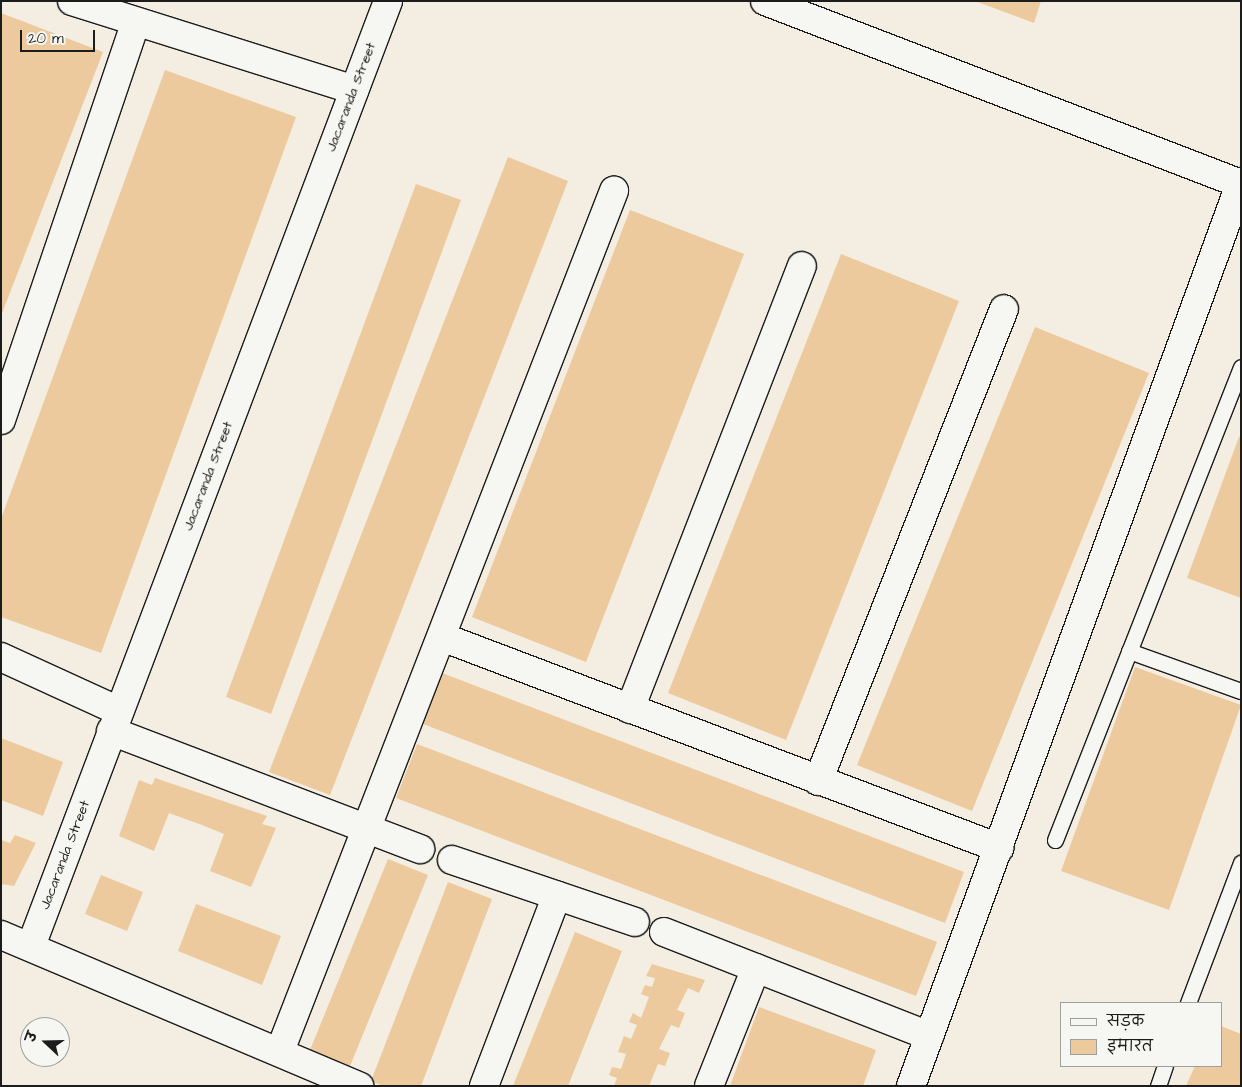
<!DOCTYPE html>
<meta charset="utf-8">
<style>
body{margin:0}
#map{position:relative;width:1242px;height:1087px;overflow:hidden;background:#f4ede1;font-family:"Architects Daughter","Playpen Sans Deva",sans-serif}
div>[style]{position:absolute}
.building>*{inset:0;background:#ecca9d}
.roads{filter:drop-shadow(1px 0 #1c1c1c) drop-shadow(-1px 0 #1c1c1c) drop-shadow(0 1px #1c1c1c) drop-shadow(0 -1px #1c1c1c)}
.lane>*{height:15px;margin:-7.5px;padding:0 7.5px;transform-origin:7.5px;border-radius:7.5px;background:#f6f6f2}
.street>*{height:28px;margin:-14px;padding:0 14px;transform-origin:14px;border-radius:14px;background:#f6f6f2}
span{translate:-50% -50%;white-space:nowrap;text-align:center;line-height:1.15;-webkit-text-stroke:5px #f6f6f2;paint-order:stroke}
.street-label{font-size:14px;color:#1c1c1c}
.frame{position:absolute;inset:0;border:2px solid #1c1c1c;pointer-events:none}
.legend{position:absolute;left:1060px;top:1002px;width:162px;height:65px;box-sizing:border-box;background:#f6f6f2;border:1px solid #9f9f9c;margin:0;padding:6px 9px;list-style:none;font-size:15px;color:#1c1c1c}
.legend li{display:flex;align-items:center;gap:10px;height:25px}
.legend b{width:25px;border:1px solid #9f9f9c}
.north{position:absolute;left:20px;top:1017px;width:50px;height:50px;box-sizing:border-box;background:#f6f6f2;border:1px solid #9f9f9c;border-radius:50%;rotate:291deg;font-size:14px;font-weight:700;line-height:20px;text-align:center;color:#1c1c1c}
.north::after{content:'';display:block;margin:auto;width:18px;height:22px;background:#1c1c1c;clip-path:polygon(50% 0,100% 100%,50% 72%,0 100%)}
.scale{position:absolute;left:20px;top:30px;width:75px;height:22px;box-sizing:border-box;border:2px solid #1c1c1c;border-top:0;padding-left:6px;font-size:15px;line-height:18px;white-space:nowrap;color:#1c1c1c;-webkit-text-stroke:4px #f6f6f2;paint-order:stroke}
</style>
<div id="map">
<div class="building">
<i style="clip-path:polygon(975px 1px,1041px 1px,1034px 23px)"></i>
<i style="clip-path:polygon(1px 13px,103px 52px,1px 316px)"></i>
<i style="clip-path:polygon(165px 70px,296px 117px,101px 653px,1px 617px,1px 519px)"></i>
<i style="clip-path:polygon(508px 157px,568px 181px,330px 795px,269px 772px)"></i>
<i style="clip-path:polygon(416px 184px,461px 200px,271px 714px,226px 697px)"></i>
<i style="clip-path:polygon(630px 210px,744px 254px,586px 662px,472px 617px)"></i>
<i style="clip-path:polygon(841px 254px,959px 301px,786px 740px,668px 693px)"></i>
<i style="clip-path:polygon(1035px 327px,1149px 373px,972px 811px,857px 765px)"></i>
<i style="clip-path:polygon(1239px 437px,1241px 437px,1241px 598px,1187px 578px)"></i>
<i style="clip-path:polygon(1135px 667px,1241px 705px,1169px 910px,1061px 871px)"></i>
<i style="clip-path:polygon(442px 673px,964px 872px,945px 923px,423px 724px)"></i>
<i style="clip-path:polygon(1px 738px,63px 762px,43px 816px,1px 800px)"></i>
<i style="clip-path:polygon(417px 744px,937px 942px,916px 996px,396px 798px)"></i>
<i style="clip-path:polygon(155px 778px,267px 816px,262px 824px,276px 828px,251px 887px,210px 871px,224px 834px,202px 825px,169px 813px,154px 851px,119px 836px,139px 780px,152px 785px)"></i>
<i style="clip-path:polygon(15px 835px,36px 843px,14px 886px,1px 884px,1px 840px,10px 843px)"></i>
<i style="clip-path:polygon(388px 859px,428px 875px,348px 1071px,308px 1055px)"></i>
<i style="clip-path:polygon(101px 875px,143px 892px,127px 931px,85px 914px)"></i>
<i style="clip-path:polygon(448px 882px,492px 899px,421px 1086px,383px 1086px,371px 1081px)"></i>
<i style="clip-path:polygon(196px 904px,281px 936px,262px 985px,178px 951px)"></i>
<i style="clip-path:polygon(575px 932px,622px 951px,568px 1086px,513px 1086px)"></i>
<i style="clip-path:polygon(652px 964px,705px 980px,699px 993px,688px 988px,677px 1010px,685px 1013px,679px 1028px,671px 1025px,659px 1049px,670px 1053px,665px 1066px,658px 1064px,649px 1086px,614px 1086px,617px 1078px,609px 1075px,612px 1067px,621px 1069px,626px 1054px,618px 1052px,624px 1036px,631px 1039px,637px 1025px,629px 1022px,633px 1013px,641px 1018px,649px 997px,641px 994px,645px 985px,652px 987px,655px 978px,646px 976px)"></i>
<i style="clip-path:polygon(759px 1007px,876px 1050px,863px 1086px,730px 1086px)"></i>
<i style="clip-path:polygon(1221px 1026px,1241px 1034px,1241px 1086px,1186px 1086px,1195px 1066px,1221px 1066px)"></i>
</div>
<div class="roads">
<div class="lane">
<i style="left:1129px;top:651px;width:119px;rotate:19.7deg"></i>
<i style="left:1055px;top:840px;width:508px;rotate:-68.53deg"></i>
<i style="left:1188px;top:1003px;width:150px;rotate:-69.3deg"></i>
<i style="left:1158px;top:1086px;width:21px;rotate:-71deg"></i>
</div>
<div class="street">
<i style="left:72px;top:1px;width:296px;rotate:17.5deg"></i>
<i style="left:765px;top:1px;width:510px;rotate:21.03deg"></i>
<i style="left:1px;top:420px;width:420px;rotate:-71.3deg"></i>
<i style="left:442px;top:637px;width:596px;rotate:20.75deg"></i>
<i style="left:1px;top:657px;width:130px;rotate:24.6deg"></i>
<i style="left:630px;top:709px;width:475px;rotate:-68.8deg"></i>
<i style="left:111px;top:731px;width:331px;rotate:20.9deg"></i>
<i style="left:818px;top:781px;width:507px;rotate:-68.49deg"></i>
<i style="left:452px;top:860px;width:193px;rotate:18.7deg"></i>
<i style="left:664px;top:932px;width:285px;rotate:21.4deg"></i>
<i style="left:1px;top:935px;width:389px;rotate:22.9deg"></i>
<i style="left:31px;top:946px;width:1010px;rotate:-69.3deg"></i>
<i style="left:280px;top:1051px;width:923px;rotate:-68.78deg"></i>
<i style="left:484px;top:1086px;width:204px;rotate:-69.1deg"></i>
<i style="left:709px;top:1086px;width:127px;rotate:-68.3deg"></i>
<i style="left:911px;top:1086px;width:962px;rotate:-69.95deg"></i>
</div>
</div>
<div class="street-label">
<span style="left:351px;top:97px;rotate:-69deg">Jacaranda Street</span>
<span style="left:208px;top:476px;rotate:-69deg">Jacaranda Street</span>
<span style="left:65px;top:855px;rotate:-69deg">Jacaranda Street</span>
</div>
<div class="frame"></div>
<ul class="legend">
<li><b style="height:6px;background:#f6f6f2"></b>सड़क</li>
<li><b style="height:14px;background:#ecca9d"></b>इमारत</li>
</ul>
<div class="north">उ</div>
<div class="scale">20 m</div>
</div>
